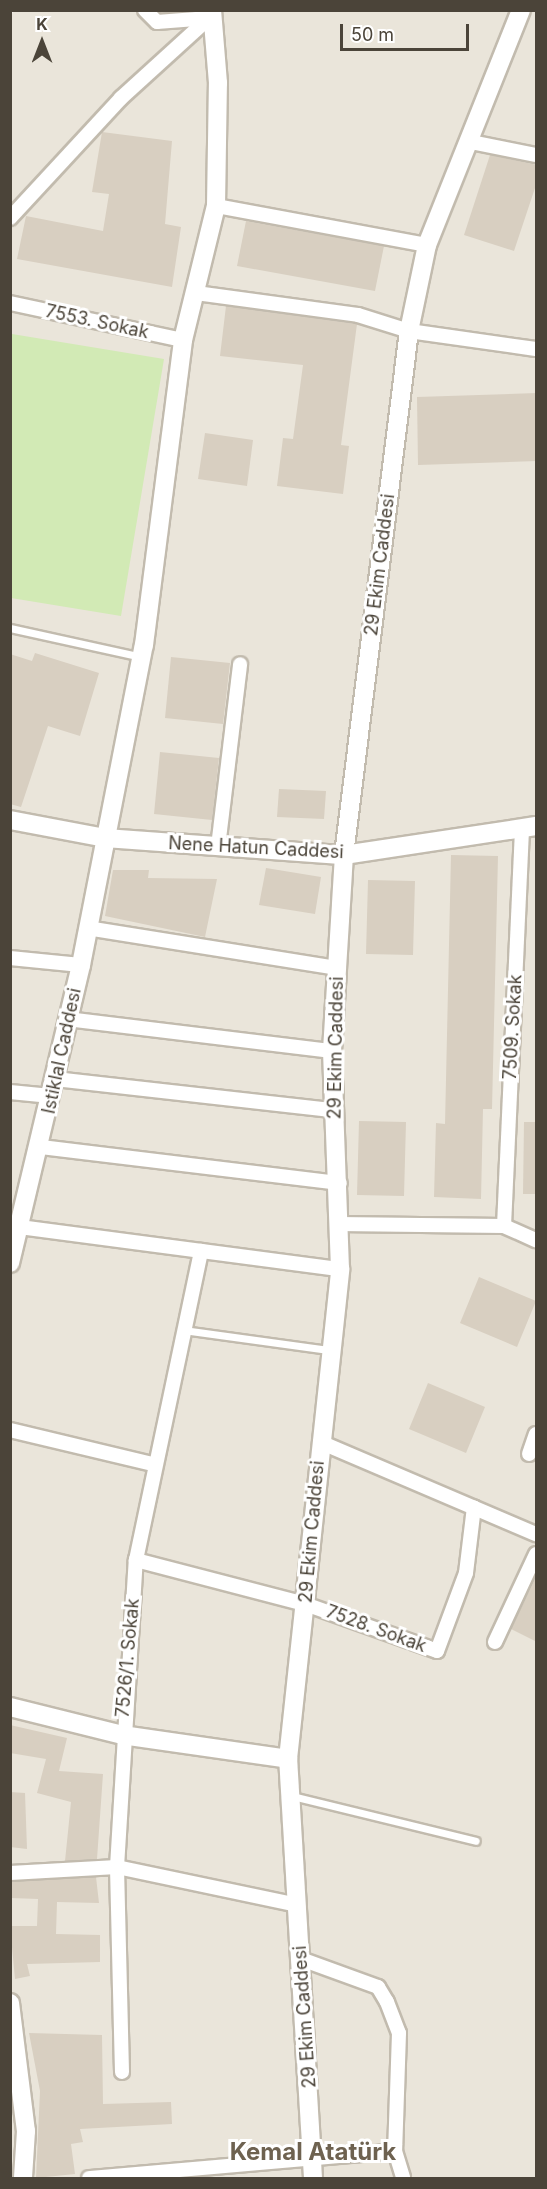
<!DOCTYPE html>
<meta charset="utf-8">
<style>
body{margin:0}
#map{position:relative;width:547px;height:2189px;overflow:hidden;background:#f6f3ec;font-family:Inter,sans-serif}
div>[style]{position:absolute}
.residential>*{inset:0;background:#eae5da}
.green>*{inset:0;background:#d2eab5}
.building>*{inset:0;background:#d8cfc1}
.roads{filter:drop-shadow(2px 0 #c2bbae) drop-shadow(-2px 0 #c2bbae) drop-shadow(0 2px #c2bbae) drop-shadow(0 -2px #c2bbae)}
.service>*{height:7px;margin:-3.5px;padding:0 3.5px;transform-origin:3.5px;border-radius:3.5px;background:#fff}
.minor>*{height:14px;margin:-7px;padding:0 7px;transform-origin:7px;border-radius:7px;background:#fff}
.tertiary>*{height:18px;margin:-9px;padding:0 9px;transform-origin:9px;border-radius:9px;background:#fff}
span{translate:-50% -50%;white-space:nowrap;text-align:center;line-height:1.15;-webkit-text-stroke:6px #fff;paint-order:stroke}
.street-label{font-size:18px;color:#4b4439}
.district-label{font-size:24px;color:#6e6250;font-weight:700}
.frame{position:absolute;inset:0;border:12px solid #4b4439;pointer-events:none}
.north{position:absolute;left:12px;top:12px;width:60px;height:60px;-webkit-text-stroke:4px #fff;paint-order:stroke;rotate:0deg;font-size:16px;font-weight:700;line-height:24px;text-align:center;color:#4b4439}
.north::after{content:'';display:block;margin:auto;width:21px;height:27px;background:#4b4439;clip-path:polygon(50% 0,100% 100%,50% 72%,0 100%)}
.scale{position:absolute;left:340px;top:24px;width:129px;height:27px;box-sizing:border-box;border:3px solid #4b4439;border-top:0;padding-left:8px;font-size:18px;line-height:21px;white-space:nowrap;color:#4b4439;-webkit-text-stroke:4px #fff;paint-order:stroke}
</style>
<div id="map">
<div class="residential">
<i style="clip-path:polygon(15px 10px,536px 11px,536px 2178px,11px 2178px,11px 15px)"></i>
</div>
<div class="green">
<i style="clip-path:polygon(12px 334px,164px 359px,121px 616px,11px 598px)"></i>
</div>
<div class="building">
<i style="clip-path:polygon(102px 132px,172px 141px,165px 224px,181px 227px,172px 287px,17px 259px,26px 216px,103px 231px,109px 194px,92px 192px)"></i>
<i style="clip-path:polygon(490px 155px,537px 165px,537px 182px,514px 251px,464px 235px)"></i>
<i style="clip-path:polygon(246px 221px,384px 246px,375px 291px,237px 266px)"></i>
<i style="clip-path:polygon(226px 306px,357px 324px,341px 445px,349px 446px,343px 494px,277px 486px,283px 438px,293px 439px,303px 365px,220px 356px)"></i>
<i style="clip-path:polygon(537px 393px,537px 461px,418px 465px,417px 397px)"></i>
<i style="clip-path:polygon(205px 433px,253px 440px,247px 486px,198px 479px)"></i>
<i style="clip-path:polygon(35px 653px,99px 673px,80px 736px,48px 726px,21px 807px,10px 804px,10px 654px,32px 661px)"></i>
<i style="clip-path:polygon(171px 657px,230px 663px,223px 724px,165px 718px)"></i>
<i style="clip-path:polygon(160px 752px,219px 758px,212px 820px,154px 814px)"></i>
<i style="clip-path:polygon(279px 789px,326px 791px,324px 819px,277px 817px)"></i>
<i style="clip-path:polygon(451px 855px,498px 856px,492px 1109px,483px 1109px,481px 1199px,434px 1197px,436px 1123px,445px 1124px)"></i>
<i style="clip-path:polygon(266px 868px,321px 877px,315px 914px,259px 905px)"></i>
<i style="clip-path:polygon(113px 870px,149px 870px,148px 878px,217px 879px,205px 937px,105px 916px)"></i>
<i style="clip-path:polygon(368px 880px,415px 881px,413px 955px,366px 954px)"></i>
<i style="clip-path:polygon(359px 1121px,406px 1122px,404px 1196px,357px 1195px)"></i>
<i style="clip-path:polygon(524px 1122px,537px 1122px,537px 1194px,523px 1194px)"></i>
<i style="clip-path:polygon(479px 1277px,536px 1301px,517px 1347px,460px 1323px)"></i>
<i style="clip-path:polygon(428px 1383px,485px 1407px,466px 1453px,409px 1429px)"></i>
<i style="clip-path:polygon(537px 1575px,537px 1642px,511px 1629px)"></i>
<i style="clip-path:polygon(10px 1725px,67px 1738px,59px 1771px,103px 1774px,97px 1859px,65px 1861px,71px 1802px,37px 1793px,46px 1759px,10px 1753px)"></i>
<i style="clip-path:polygon(10px 1792px,25px 1793px,27px 1849px,10px 1847px)"></i>
<i style="clip-path:polygon(96px 1877px,99px 1903px,57px 1902px,56px 1934px,100px 1935px,100px 1962px,27px 1964px,30px 1976px,15px 1979px,10px 1926px,37px 1926px,38px 1899px,11px 1898px,12px 1882px)"></i>
<i style="clip-path:polygon(29px 2033px,102px 2035px,103px 2104px,171px 2102px,172px 2124px,80px 2129px,83px 2142px,71px 2144px,75px 2174px,36px 2178px,40px 2091px)"></i>
</div>
<div class="roads">
<div class="service">
<i style="left:10px;top:628px;width:135px;rotate:12.4deg"></i>
<i style="left:183px;top:1330px;width:147px;rotate:7.8deg"></i>
<i style="left:292px;top:1796px;width:189px;rotate:13.7deg"></i>
</div>
<div class="minor">
<i style="left:145px;top:10px;width:17px;rotate:45deg"></i>
<i style="left:157px;top:22px;width:52px;rotate:-4.4deg"></i>
<i style="left:471px;top:142px;width:66px;rotate:11.3deg"></i>
<i style="left:216px;top:206px;width:215px;rotate:10.5deg"></i>
<i style="left:10px;top:218px;width:163px;rotate:-47.2deg"></i>
<i style="left:121px;top:98px;width:119px;rotate:-42.3deg"></i>
<i style="left:196px;top:293px;width:163px;rotate:7.7deg"></i>
<i style="left:358px;top:315px;width:53px;rotate:17.4deg"></i>
<i style="left:409px;top:331px;width:128px;rotate:8.1deg"></i>
<i style="left:10px;top:303px;width:177px;rotate:12.1deg"></i>
<i style="left:218px;top:847px;width:184px;rotate:-83.1deg"></i>
<i style="left:87px;top:928px;width:254px;rotate:9.1deg"></i>
<i style="left:10px;top:958px;width:71px;rotate:5.6deg"></i>
<i style="left:67px;top:1019px;width:267px;rotate:6.9deg"></i>
<i style="left:55px;top:1079px;width:280px;rotate:6.4deg"></i>
<i style="left:10px;top:1092px;width:41px;rotate:5.6deg"></i>
<i style="left:41px;top:1147px;width:301px;rotate:6.9deg"></i>
<i style="left:338px;top:1224px;width:166px;rotate:0.7deg"></i>
<i style="left:504px;top:1226px;width:35px;rotate:24deg"></i>
<i style="left:12px;top:1226px;width:331px;rotate:7.5deg"></i>
<i style="left:504px;top:1226px;width:398px;rotate:-87.4deg"></i>
<i style="left:10px;top:1430px;width:147px;rotate:13.4deg"></i>
<i style="left:320px;top:1442px;width:235px;rotate:23.1deg"></i>
<i style="left:529px;top:1454px;width:21px;rotate:-71deg"></i>
<i style="left:136px;top:1560px;width:175px;rotate:14.6deg"></i>
<i style="left:305px;top:1604px;width:140px;rotate:19.6deg"></i>
<i style="left:437px;top:1651px;width:83px;rotate:-69.6deg"></i>
<i style="left:466px;top:1573px;width:66px;rotate:-83.1deg"></i>
<i style="left:495px;top:1642px;width:97px;rotate:-65deg"></i>
<i style="left:10px;top:1873px;width:107px;rotate:-3.2deg"></i>
<i style="left:117px;top:1867px;width:184px;rotate:11.9deg"></i>
<i style="left:301px;top:1959px;width:82px;rotate:20deg"></i>
<i style="left:378px;top:1987px;width:17px;rotate:59deg"></i>
<i style="left:387px;top:2002px;width:33px;rotate:69deg"></i>
<i style="left:399px;top:2033px;width:118px;rotate:91.9deg"></i>
<i style="left:395px;top:2151px;width:28px;rotate:73deg"></i>
<i style="left:122px;top:2072px;width:205px;rotate:-91.4deg"></i>
<i style="left:117px;top:1867px;width:308px;rotate:-86.5deg"></i>
<i style="left:136px;top:1560px;width:316px;rotate:-78.1deg"></i>
<i style="left:89px;top:2178px;width:307px;rotate:-5deg"></i>
</div>
<div class="tertiary">
<i style="left:10px;top:820px;width:97px;rotate:10.7deg"></i>
<i style="left:105px;top:838px;width:240px;rotate:4.1deg"></i>
<i style="left:344px;top:855px;width:194px;rotate:-8.6deg"></i>
<i style="left:10px;top:1263px;width:306px;rotate:-76.6deg"></i>
<i style="left:81px;top:965px;width:326px;rotate:-78.9deg"></i>
<i style="left:144px;top:645px;width:307px;rotate:-82.7deg"></i>
<i style="left:183px;top:340px;width:138px;rotate:-76.2deg"></i>
<i style="left:216px;top:206px;width:123px;rotate:-89.1deg"></i>
<i style="left:218px;top:83px;width:73px;rotate:-94.7deg"></i>
<i style="left:10px;top:1707px;width:115px;rotate:14deg"></i>
<i style="left:122px;top:1735px;width:168px;rotate:8.2deg"></i>
<i style="left:10px;top:2003px;width:129px;rotate:82.9deg"></i>
<i style="left:26px;top:2131px;width:47px;rotate:93.7deg"></i>
<i style="left:313px;top:2178px;width:420px;rotate:-93.4deg"></i>
<i style="left:288px;top:1759px;width:493px;rotate:-83.9deg"></i>
<i style="left:340px;top:1269px;width:218px;rotate:-92.1deg"></i>
<i style="left:332px;top:1051px;width:196px;rotate:-86.5deg"></i>
<i style="left:344px;top:855px;width:528px;rotate:-82.93deg"></i>
<i style="left:409px;top:331px;width:88px;rotate:-78.2deg"></i>
<i style="left:427px;top:245px;width:253px;rotate:-68.2deg"></i>
</div>
</div>
<div class="street-label">
<span style="left:97px;top:322px;rotate:12deg">7553. Sokak</span>
<span style="left:380px;top:565px;rotate:-83deg">29 Ekim Caddesi</span>
<span style="left:256px;top:848px;rotate:3deg">Nene Hatun Caddesi</span>
<span style="left:513px;top:1027px;rotate:-87deg">7509. Sokak</span>
<span style="left:336px;top:1048px;rotate:-89deg">29 Ekim Caddesi</span>
<span style="left:62px;top:1051px;rotate:-78deg">Istiklal Caddesi</span>
<span style="left:312px;top:1532px;rotate:-85deg">29 Ekim Caddesi</span>
<span style="left:376px;top:1629px;rotate:20deg">7528. Sokak</span>
<span style="left:128px;top:1658px;rotate:-85deg">7526/1. Sokak</span>
<span style="left:305px;top:2017px;rotate:-94deg">29 Ekim Caddesi</span>
</div>
<div class="district-label">
<span style="left:313px;top:2152px">Kemal Atatürk</span>
</div>
<div class="frame"></div>
<div class="north">K</div>
<div class="scale">50 m</div>
</div>
